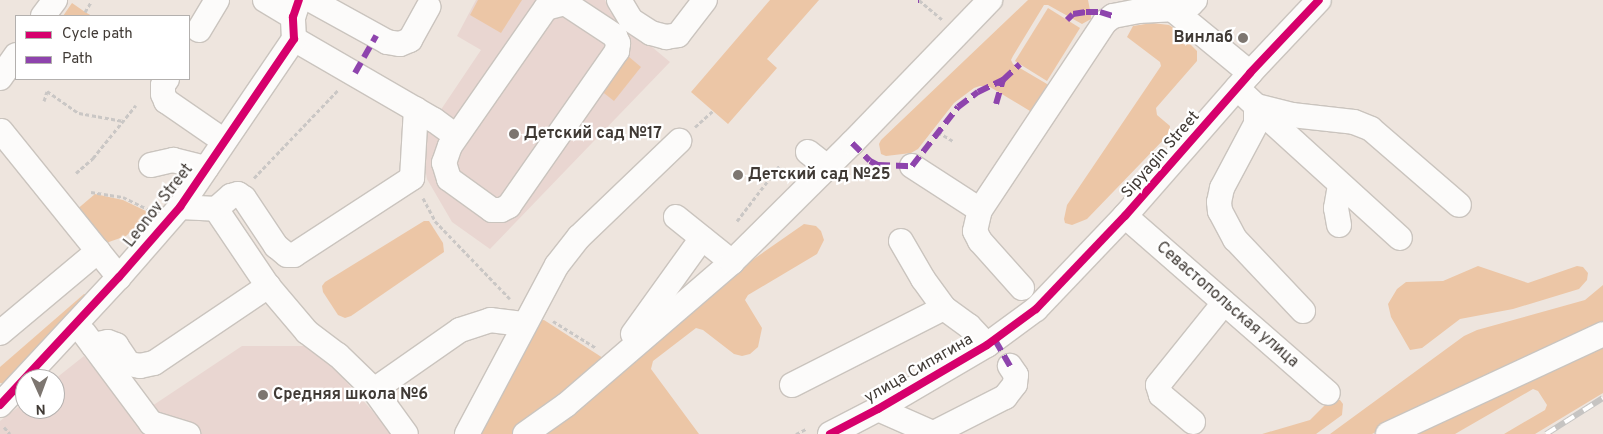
<!DOCTYPE html>
<meta charset="utf-8">
<style>
body{margin:0}
#map{position:relative;width:1603px;height:434px;overflow:hidden;background:#eee5de;font-family:Overpass,sans-serif}
div>[style]{position:absolute}
.industrial>*{inset:0;background:#e9d6d1}
.green>*{inset:0;background:#ecc6a6}
.path>*{height:3px;margin-top:-1.5px;transform-origin:0;background:repeating-linear-gradient(90deg,#cac7c5 0 4px,transparent 0 6.5px)}
.roads{filter:drop-shadow(1px 0 #cac4be) drop-shadow(-1px 0 #cac4be) drop-shadow(0 1px #cac4be) drop-shadow(0 -1px #cac4be)}
.minor>*{height:24px;margin:-12px;padding:0 12px;transform-origin:12px;border-radius:12px;background:#fcfbfa}
.rail>*{height:5.5px;margin-top:-2.75px;transform-origin:0;background:repeating-linear-gradient(90deg,#fff 0 11px,#c6c4c2 0 22px);box-sizing:border-box;border-block:1px solid #c6c4c2}
.quiet>*{height:6px;margin-top:-3px;transform-origin:0;background:repeating-linear-gradient(90deg,#8e44ad 0 12px,transparent 0 18px)}
.cycleway>*{height:8px;margin:-4px;padding:0 4px;transform-origin:4px;border-radius:4px;background:#d6006c}
.dots>*{width:14px;height:14px;translate:-50% -50%;box-sizing:border-box;border:2px solid #fff;border-radius:50%}
span{translate:-50% -50%;white-space:nowrap;text-align:center;line-height:1.15;-webkit-text-stroke:4.5px #fff;paint-order:stroke}
.poi-label{font-size:16px;color:#403a35;font-weight:700}
.right{translate:-100% -50%;text-align:right}
.left{translate:0 -50%;text-align:left}
.street-label{font-size:16px;color:#403a35}
.legend{position:absolute;left:15px;top:15px;width:175px;height:65px;box-sizing:border-box;background:#fff;border:1px solid #b3b0ae;margin:0;padding:6px 9px;list-style:none;font-size:15px;color:#403a35}
.legend li{display:flex;align-items:center;gap:10px;height:25px}
.legend b{width:25px;border:1px solid #b3b0ae}
.north{position:absolute;left:15px;top:369px;width:50px;height:50px;box-sizing:border-box;background:#fff;border:1px solid #b3b0ae;border-radius:50%;rotate:178deg;font-size:14px;font-weight:700;line-height:20px;text-align:center;color:#403a35}
.north::after{content:'';display:block;margin:auto;width:18px;height:22px;background:#7d7670;clip-path:polygon(50% 0,100% 100%,50% 72%,0 100%)}
</style>
<div id="map">
<div class="industrial">
<i style="clip-path:polygon(476px 0,605px 0,610px 12px,670px 62px,490px 249px,452px 222px,427px 179px,421px 148px,434px 120px,481px 50px,457px 36px)"></i>
<i style="clip-path:polygon(242px 346px,314px 346px,393px 434px,0 434px,0 421px,25px 402px,25px 409px,55px 409px,55px 379px,84px 356px,110px 388px,152px 406px)"></i>
</div>
<div class="green">
<i style="clip-path:polygon(478px 0,522px 0,501px 33px,470px 15px)"></i>
<i style="clip-path:polygon(770px 0,819px 0,767px 59px,777px 68px,728px 124px,691px 92px)"></i>
<i style="clip-path:polygon(1028px 0,1088px 0,1091px 15px,1091px 19px,1082px 24px,1048px 5px,1044px 5px,1013px 56px,1011px 60px,1013px 64px,1047px 84px,1051px 88px,1035px 111px,1030px 111px,990px 87px,980px 86px,974px 88px,954px 103px,918px 149px,911px 153px,886px 156px,881px 154px,879px 144px,881px 140px)"></i>
<i style="clip-path:polygon(72px 3px,85px 12px,92px 16px,63px 16px)"></i>
<i style="clip-path:polygon(1048px 8px,1080px 28px,1047px 81px,1015px 61px)"></i>
<i style="clip-path:polygon(1152px 23px,1169px 25px,1175px 29px,1197px 51px,1197px 61px,1156px 108px,1157px 115px,1170px 126px,1169px 134px,1087px 219px,1072px 225px,1065px 223px,1064px 219px,1067px 205px,1161px 66px,1160px 62px,1127px 37px,1133px 26px)"></i>
<i style="clip-path:polygon(622px 51px,641px 67px,614px 101px,595px 86px)"></i>
<i style="clip-path:polygon(95px 194px,123px 200px,150px 213px,126px 236px,106px 243px,75px 211px)"></i>
<i style="clip-path:polygon(424px 221px,429px 221px,443px 243px,444px 252px,351px 316px,345px 318px,338px 315px,323px 292px,322px 286px,325px 282px)"></i>
<i style="clip-path:polygon(804px 224px,816px 226px,821px 231px,824px 240px,817px 254px,748px 295px,745px 300px,762px 328px,758px 347px,750px 354px,742px 356px,734px 354px,703px 330px,696px 328px,653px 361px,651px 369px,699px 434px,535px 434px,741px 268px)"></i>
<i style="clip-path:polygon(1478px 266px,1528px 283px,1577px 266px,1583px 267px,1588px 273px,1587px 280px,1579px 289px,1513px 309px,1460px 319px,1422px 348px,1410px 350px,1391px 317px,1388px 304px,1397px 289px,1406px 282px,1443px 281px)"></i>
<i style="clip-path:polygon(1603px 285px,1603px 321px,1372px 434px,1330px 434px,1464px 336px,1477px 330px,1585px 300px)"></i>
<i style="clip-path:polygon(84px 294px,88px 295px,9px 384px,0 383px,0 367px)"></i>
<i style="clip-path:polygon(544px 320px,603px 358px,514px 434px,472px 434px,535px 321px)"></i>
<i style="clip-path:polygon(1603px 343px,1603px 393px,1535px 434px,1504px 434px,1545px 410px,1547px 405px,1538px 391px,1533px 389px,1455px 434px,1417px 434px)"></i>
<i style="clip-path:polygon(1334px 400px,1340px 400px,1343px 404px,1342px 415px,1316px 434px,1262px 434px,1310px 420px,1329px 401px)"></i>
</div>
<div class="path">
<i style="left:919px;top:0;width:30px;rotate:40deg"></i>
<i style="left:85px;top:12px;width:12px;rotate:-59deg"></i>
<i style="left:44px;top:101px;width:10px;rotate:-73deg"></i>
<i style="left:47px;top:91px;width:39px;rotate:35deg"></i>
<i style="left:79px;top:113px;width:45px;rotate:10.3deg"></i>
<i style="left:695px;top:127px;width:24px;rotate:-42deg"></i>
<i style="left:938px;top:132px;width:17px;rotate:31deg"></i>
<i style="left:76px;top:173px;width:23px;rotate:-41deg"></i>
<i style="left:93px;top:158px;width:68px;rotate:-50.9deg"></i>
<i style="left:254px;top:178px;width:122px;rotate:-46.3deg"></i>
<i style="left:91px;top:192px;width:32px;rotate:9deg"></i>
<i style="left:123px;top:197px;width:28px;rotate:26deg"></i>
<i style="left:423px;top:198px;width:26px;rotate:62deg"></i>
<i style="left:435px;top:221px;width:108px;rotate:46.1deg"></i>
<i style="left:737px;top:221px;width:71px;rotate:-52.5deg"></i>
<i style="left:553px;top:321px;width:51px;rotate:32.1deg"></i>
<i style="left:4px;top:427px;width:9px;rotate:49deg"></i>
<i style="left:796px;top:434px;width:11px;rotate:-27deg"></i>
</div>
<div class="roads">
<div class="minor">
<i style="left:265px;top:0;width:33px;rotate:31deg"></i>
<i style="left:311px;top:0;width:87px;rotate:28.9deg"></i>
<i style="left:387px;top:42px;width:13px;rotate:9deg"></i>
<i style="left:400px;top:44px;width:11px;rotate:-22deg"></i>
<i style="left:410px;top:40px;width:38px;rotate:-61deg"></i>
<i style="left:619px;top:0;width:23px;rotate:59deg"></i>
<i style="left:631px;top:20px;width:24px;rotate:33deg"></i>
<i style="left:651px;top:33px;width:16px;rotate:15deg"></i>
<i style="left:666px;top:37px;width:12px;rotate:-9deg"></i>
<i style="left:678px;top:35px;width:44px;rotate:-52.4deg"></i>
<i style="left:1195px;top:0;width:6px;rotate:135deg"></i>
<i style="left:1191px;top:4px;width:20px;rotate:165deg"></i>
<i style="left:1172px;top:9px;width:101px;rotate:39.4deg"></i>
<i style="left:565px;top:3px;width:60px;rotate:33.4deg"></i>
<i style="left:615px;top:36px;width:8px;rotate:67deg"></i>
<i style="left:618px;top:43px;width:8px;rotate:97deg"></i>
<i style="left:617px;top:51px;width:189px;rotate:124.9deg"></i>
<i style="left:509px;top:206px;width:9px;rotate:153deg"></i>
<i style="left:501px;top:210px;width:9px;rotate:180deg"></i>
<i style="left:492px;top:210px;width:53px;rotate:-144.2deg"></i>
<i style="left:449px;top:179px;width:17px;rotate:-107deg"></i>
<i style="left:444px;top:163px;width:18px;rotate:-71deg"></i>
<i style="left:450px;top:146px;width:168px;rotate:-55.2deg"></i>
<i style="left:546px;top:8px;width:20px;rotate:-15deg"></i>
<i style="left:43px;top:16px;width:20px;rotate:-53deg"></i>
<i style="left:199px;top:30px;width:35px;rotate:-59deg"></i>
<i style="left:294px;top:39px;width:162px;rotate:30.1deg"></i>
<i style="left:434px;top:120px;width:27px;rotate:36deg"></i>
<i style="left:0;top:78px;width:28px;rotate:-55deg"></i>
<i style="left:167px;top:79px;width:7px;rotate:124deg"></i>
<i style="left:163px;top:85px;width:9px;rotate:90deg"></i>
<i style="left:163px;top:94px;width:8px;rotate:67deg"></i>
<i style="left:166px;top:101px;width:70px;rotate:34.6deg"></i>
<i style="left:1237px;top:88px;width:26px;rotate:43deg"></i>
<i style="left:1256px;top:106px;width:37px;rotate:14deg"></i>
<i style="left:1292px;top:115px;width:62px;rotate:6.4deg"></i>
<i style="left:1354px;top:122px;width:18px;rotate:22deg"></i>
<i style="left:1371px;top:129px;width:116px;rotate:40.8deg"></i>
<i style="left:1256px;top:106px;width:18px;rotate:90deg"></i>
<i style="left:1256px;top:124px;width:72px;rotate:118deg"></i>
<i style="left:1222px;top:188px;width:14px;rotate:102deg"></i>
<i style="left:1219px;top:202px;width:9px;rotate:84deg"></i>
<i style="left:1220px;top:211px;width:32px;rotate:62deg"></i>
<i style="left:1235px;top:239px;width:99px;rotate:46.6deg"></i>
<i style="left:1257px;top:108px;width:193px;rotate:42.3deg"></i>
<i style="left:1px;top:131px;width:188px;rotate:51.1deg"></i>
<i style="left:808px;top:152px;width:24px;rotate:38deg"></i>
<i style="left:151px;top:165px;width:23px;rotate:-13deg"></i>
<i style="left:173px;top:160px;width:34px;rotate:14deg"></i>
<i style="left:912px;top:166px;width:81px;rotate:32.9deg"></i>
<i style="left:180px;top:207px;width:36px;rotate:3deg"></i>
<i style="left:216px;top:209px;width:93px;rotate:56deg"></i>
<i style="left:268px;top:286px;width:60px;rotate:49.7deg"></i>
<i style="left:307px;top:332px;width:39px;rotate:37deg"></i>
<i style="left:338px;top:355px;width:50px;rotate:44.2deg"></i>
<i style="left:374px;top:390px;width:54px;rotate:54deg"></i>
<i style="left:216px;top:209px;width:20px;rotate:-41deg"></i>
<i style="left:231px;top:196px;width:7px;rotate:-16deg"></i>
<i style="left:238px;top:194px;width:7px;rotate:34deg"></i>
<i style="left:244px;top:198px;width:58px;rotate:56.3deg"></i>
<i style="left:276px;top:246px;width:14px;rotate:39deg"></i>
<i style="left:287px;top:255px;width:7px"></i>
<i style="left:294px;top:255px;width:141px;rotate:-33.1deg"></i>
<i style="left:412px;top:178px;width:69px;rotate:-86.7deg"></i>
<i style="left:1125px;top:216px;width:269px;rotate:41.1deg"></i>
<i style="left:676px;top:217px;width:72px;rotate:38.8deg"></i>
<i style="left:1339px;top:225px;width:17px;rotate:-100deg"></i>
<i style="left:1336px;top:208px;width:23px;rotate:-80deg"></i>
<i style="left:901px;top:241px;width:44px;rotate:59.9deg"></i>
<i style="left:923px;top:279px;width:36px;rotate:54deg"></i>
<i style="left:1022px;top:288px;width:63px;rotate:-131.8deg"></i>
<i style="left:980px;top:241px;width:11px;rotate:-117deg"></i>
<i style="left:975px;top:231px;width:22px;rotate:-77deg"></i>
<i style="left:980px;top:210px;width:226px;rotate:-56.4deg"></i>
<i style="left:1105px;top:22px;width:10px;rotate:-37deg"></i>
<i style="left:1113px;top:16px;width:25px;rotate:-11deg"></i>
<i style="left:1138px;top:11px;width:34px;rotate:-3deg"></i>
<i style="left:0;top:333px;width:128px;rotate:-39.9deg"></i>
<i style="left:84px;top:333px;width:112px;rotate:53.3deg"></i>
<i style="left:151px;top:423px;width:39px;rotate:17deg"></i>
<i style="left:633px;top:334px;width:118px;rotate:-54.3deg"></i>
<i style="left:93px;top:345px;width:15px;rotate:-11deg"></i>
<i style="left:108px;top:342px;width:9px;rotate:21deg"></i>
<i style="left:116px;top:345px;width:23px;rotate:56deg"></i>
<i style="left:129px;top:364px;width:11px;rotate:10deg"></i>
<i style="left:140px;top:366px;width:14px;rotate:-12deg"></i>
<i style="left:154px;top:363px;width:138px;rotate:-34deg"></i>
<i style="left:792px;top:385px;width:170px;rotate:-26.9deg"></i>
<i style="left:944px;top:308px;width:31px;rotate:36deg"></i>
<i style="left:969px;top:326px;width:26px;rotate:47deg"></i>
<i style="left:374px;top:390px;width:105px;rotate:-34.9deg"></i>
<i style="left:460px;top:330px;width:32px;rotate:-18deg"></i>
<i style="left:490px;top:320px;width:35px;rotate:7deg"></i>
<i style="left:0;top:405px;width:175px;rotate:-47.1deg"></i>
<i style="left:119px;top:277px;width:93px;rotate:-48.9deg"></i>
<i style="left:180px;top:207px;width:203px;rotate:-55.8deg"></i>
<i style="left:294px;top:39px;width:22px;rotate:-93deg"></i>
<i style="left:293px;top:17px;width:18px;rotate:-71deg"></i>
<i style="left:878px;top:409px;width:62px;rotate:23.7deg"></i>
<i style="left:1193px;top:422px;width:42px;rotate:-139.8deg"></i>
<i style="left:1161px;top:395px;width:10px;rotate:-107deg"></i>
<i style="left:1158px;top:385px;width:105px;rotate:-51.2deg"></i>
<i style="left:934px;top:433px;width:80px;rotate:-26.9deg"></i>
<i style="left:1005px;top:397px;width:16px;rotate:-52deg"></i>
<i style="left:1015px;top:384px;width:9px;rotate:-84deg"></i>
<i style="left:1016px;top:375px;width:11px;rotate:-124deg"></i>
<i style="left:467px;top:434px;width:191px;rotate:-62deg"></i>
<i style="left:557px;top:265px;width:36px;rotate:-52deg"></i>
<i style="left:579px;top:237px;width:139px;rotate:-43.8deg"></i>
<i style="left:525px;top:434px;width:50px;rotate:-35.3deg"></i>
<i style="left:566px;top:405px;width:219px;rotate:-40.7deg"></i>
<i style="left:732px;top:262px;width:169px;rotate:-44.8deg"></i>
<i style="left:852px;top:143px;width:199px;rotate:-46deg"></i>
<i style="left:830px;top:434px;width:54px;rotate:-27.5deg"></i>
<i style="left:878px;top:409px;width:126px;rotate:-30.4deg"></i>
<i style="left:987px;top:345px;width:61px;rotate:-36.3deg"></i>
<i style="left:1036px;top:309px;width:129px;rotate:-46.3deg"></i>
<i style="left:1125px;top:216px;width:190px;rotate:-48.8deg"></i>
<i style="left:1250px;top:73px;width:100px;rotate:-46.6deg"></i>
<i style="left:1388px;top:434px;width:237px;rotate:-24.9deg"></i>
</div>
</div>
<div class="rail">
<i style="left:1546px;top:434px;width:67px;rotate:-32.3deg"></i>
</div>
<div class="quiet">
<i style="left:918px;top:0;width:1px"></i>
<i style="left:1067px;top:20px;width:8px;rotate:-45deg"></i>
<i style="left:1073px;top:14px;width:13px;rotate:-9deg"></i>
<i style="left:1086px;top:12px;width:14px"></i>
<i style="left:1100px;top:12px;width:14px;rotate:17deg"></i>
<i style="left:355px;top:73px;width:43px;rotate:-60.4deg"></i>
<i style="left:996px;top:104px;width:25px;rotate:-74deg"></i>
<i style="left:852px;top:143px;width:25px;rotate:45deg"></i>
<i style="left:870px;top:161px;width:9px;rotate:27deg"></i>
<i style="left:878px;top:165px;width:34px;rotate:2deg"></i>
<i style="left:912px;top:166px;width:75px;rotate:-52.1deg"></i>
<i style="left:958px;top:107px;width:25px;rotate:-37deg"></i>
<i style="left:978px;top:92px;width:28px;rotate:-26deg"></i>
<i style="left:1003px;top:80px;width:23px;rotate:-43deg"></i>
<i style="left:995px;top:340px;width:30px;rotate:60deg"></i>
</div>
<div class="cycleway">
<i style="left:0;top:405px;width:175px;rotate:-47.1deg"></i>
<i style="left:119px;top:277px;width:93px;rotate:-48.9deg"></i>
<i style="left:180px;top:207px;width:203px;rotate:-55.8deg"></i>
<i style="left:294px;top:39px;width:22px;rotate:-93deg"></i>
<i style="left:293px;top:17px;width:18px;rotate:-71deg"></i>
<i style="left:830px;top:434px;width:54px;rotate:-27.5deg"></i>
<i style="left:878px;top:409px;width:126px;rotate:-30.4deg"></i>
<i style="left:987px;top:345px;width:61px;rotate:-36.3deg"></i>
<i style="left:1036px;top:309px;width:129px;rotate:-46.3deg"></i>
<i style="left:1125px;top:216px;width:190px;rotate:-48.8deg"></i>
<i style="left:1250px;top:73px;width:100px;rotate:-46.6deg"></i>
</div>
<div class="dots">
<i style="left:1243px;top:38px;background:#7d7670"></i>
<i style="left:514px;top:134px;background:#7d7670"></i>
<i style="left:738px;top:175px;background:#7d7670"></i>
<i style="left:263px;top:395px;background:#7d7670"></i>
</div>
<div class="poi-label">
<span class="right" style="left:1233px;top:38px">Винлаб</span>
<span class="left" style="left:524px;top:134px">Детский сад №17</span>
<span class="left" style="left:748px;top:175px">Детский сад №25</span>
<span class="left" style="left:273px;top:395px">Средняя школа №6</span>
</div>
<div class="street-label">
<span style="left:1161px;top:155px;rotate:-49deg">Sipyagin Street</span>
<span style="left:159px;top:206px;rotate:-52deg">Leonov Street</span>
<span style="left:1227px;top:305px;rotate:41deg">Севастопольская улица</span>
<span style="left:919px;top:369px;rotate:-30deg">улица Сипягина</span>
</div>
<ul class="legend">
<li><b style="height:6px;background:#d6006c"></b>Cycle path</li>
<li><b style="height:6px;background:#8e44ad"></b>Path</li>
</ul>
<div class="north">N</div>
</div>
